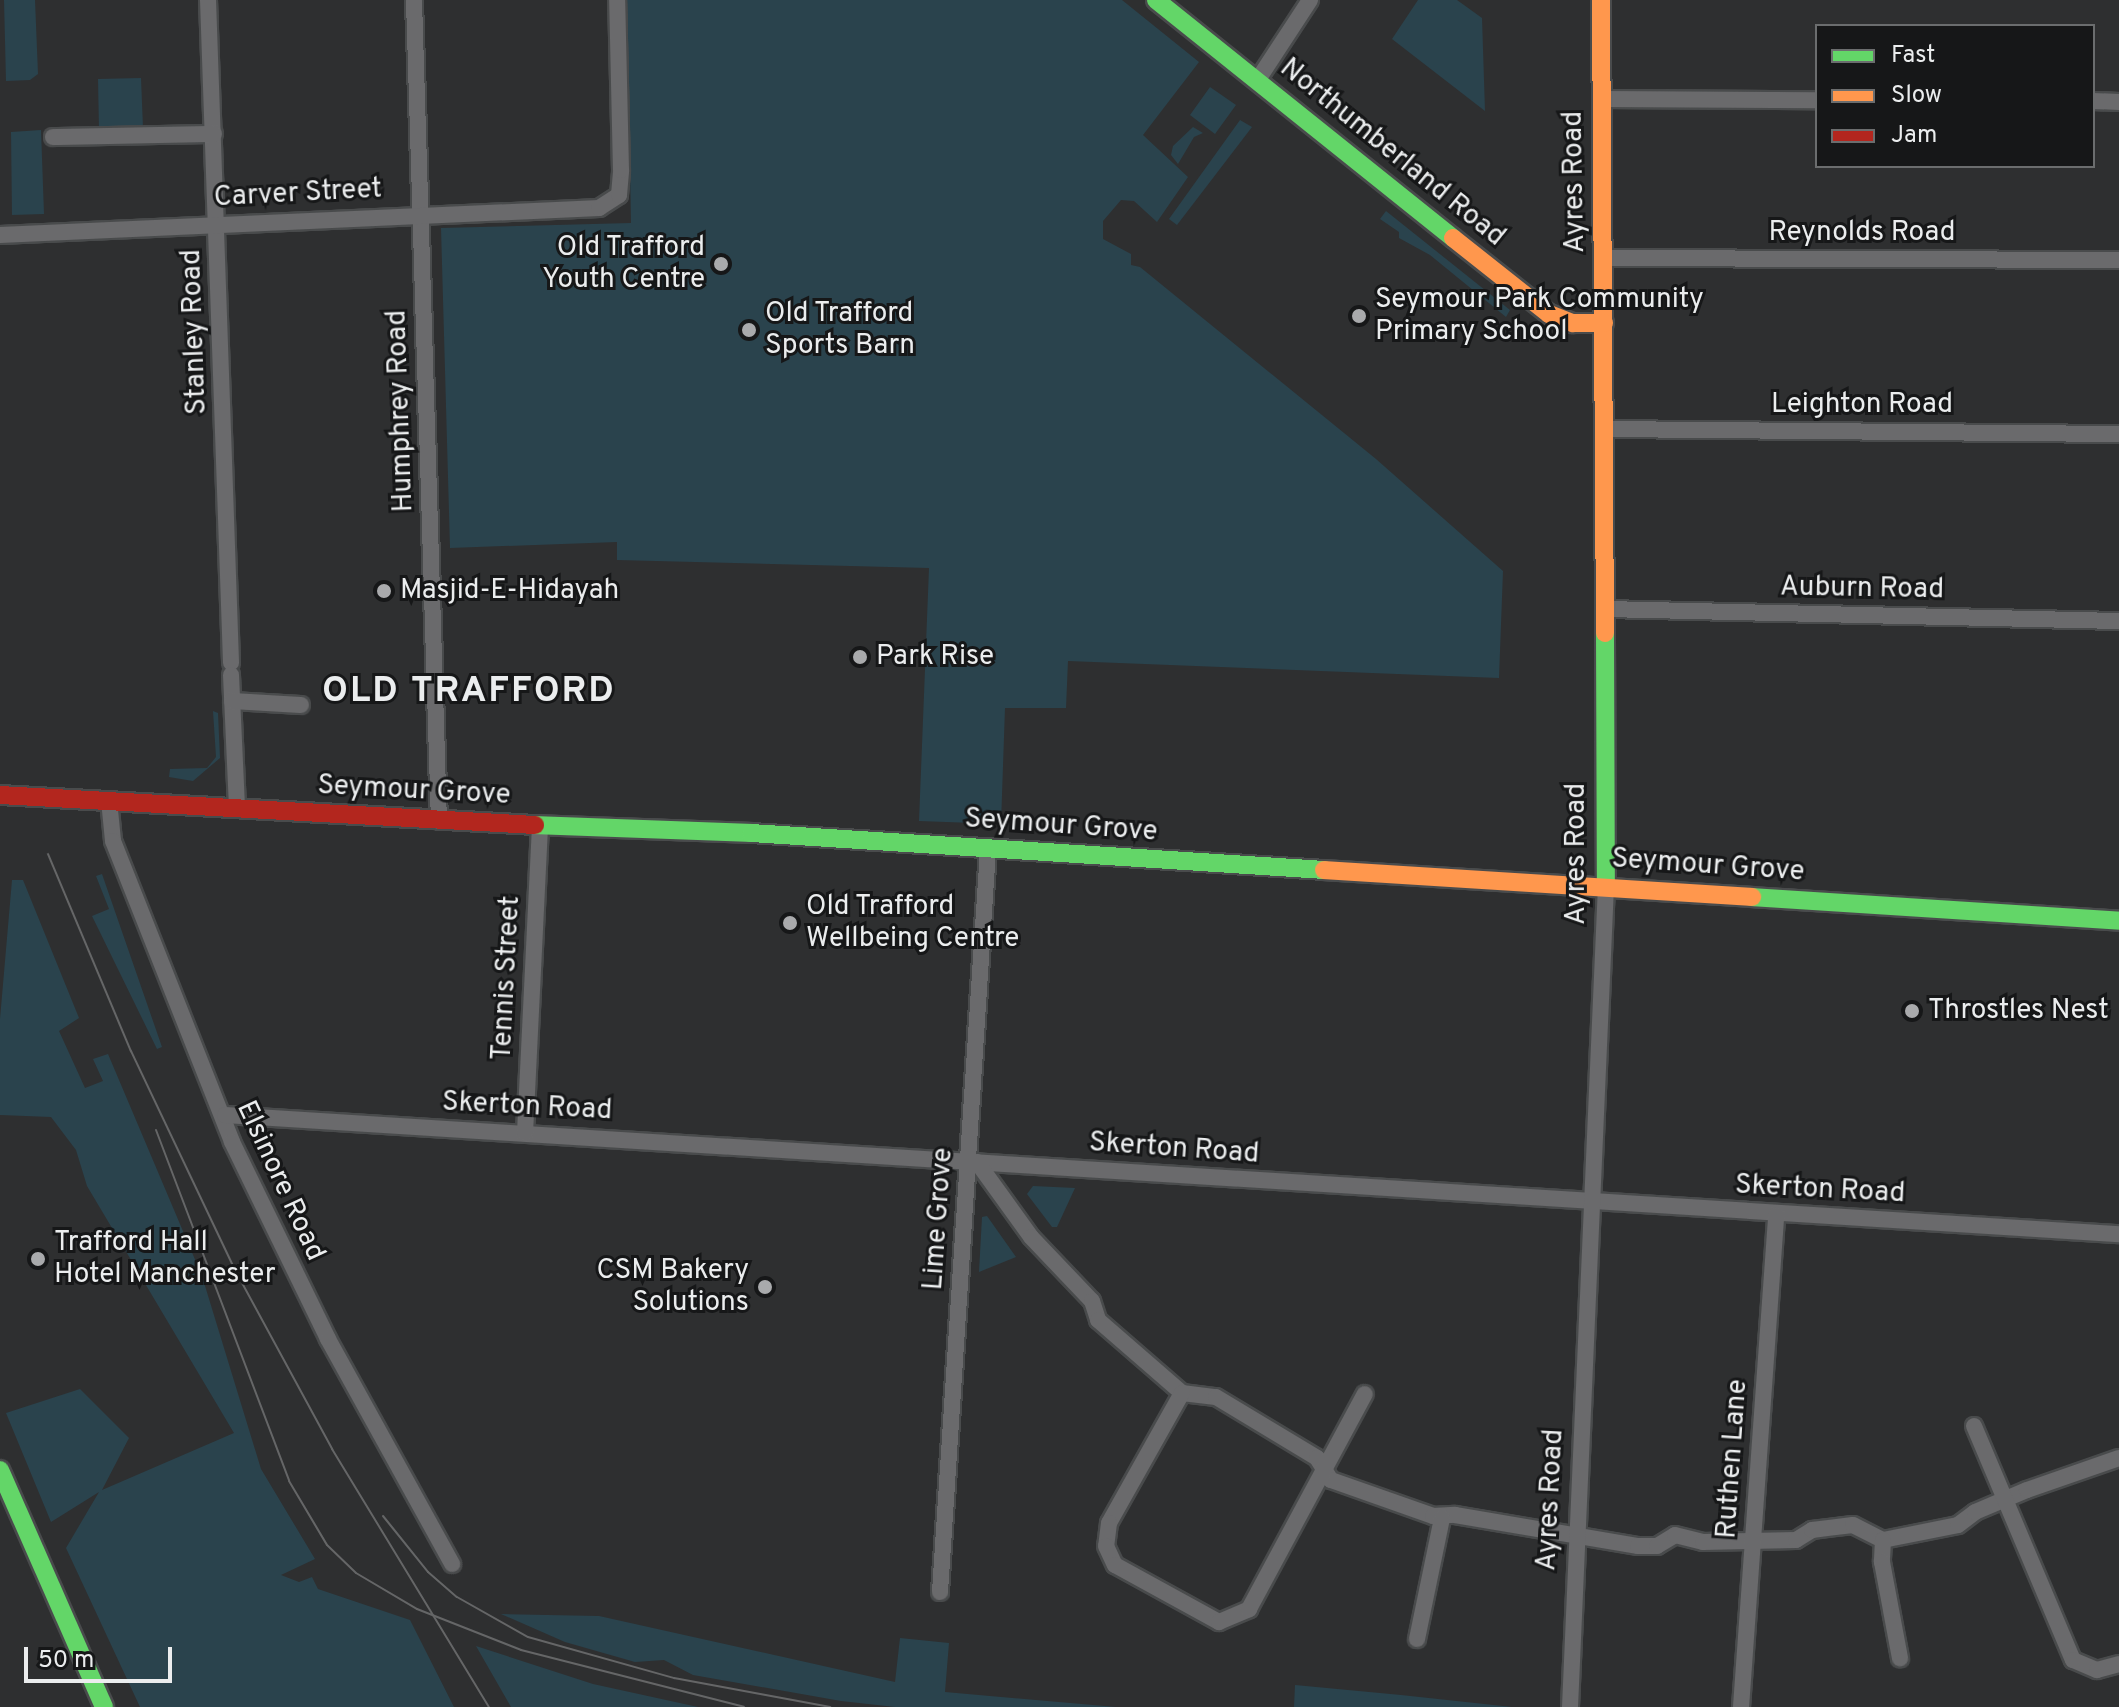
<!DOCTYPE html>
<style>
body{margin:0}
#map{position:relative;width:2119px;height:1707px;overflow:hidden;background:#2e2f30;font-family:Overpass,sans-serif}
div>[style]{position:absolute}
.green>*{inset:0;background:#2a434d}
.roads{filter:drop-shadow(2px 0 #494b4c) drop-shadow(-2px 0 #494b4c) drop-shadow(0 2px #494b4c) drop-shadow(0 -2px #494b4c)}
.street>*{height:16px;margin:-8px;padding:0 8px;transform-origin:8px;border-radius:8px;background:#6a6a6c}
.fast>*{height:18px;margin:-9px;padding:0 9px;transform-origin:9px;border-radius:9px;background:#63d668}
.slow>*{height:18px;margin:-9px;padding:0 9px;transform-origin:9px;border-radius:9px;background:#ff974d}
.jam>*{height:18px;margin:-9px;padding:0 9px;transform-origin:9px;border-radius:9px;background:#b3261e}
.tram>*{height:2px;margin:-1px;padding:0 1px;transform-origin:1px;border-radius:1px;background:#656667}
.dots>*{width:22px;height:22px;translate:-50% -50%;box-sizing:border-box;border:4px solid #161718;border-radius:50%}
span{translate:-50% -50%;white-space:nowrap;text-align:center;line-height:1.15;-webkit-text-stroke:6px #161718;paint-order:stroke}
.street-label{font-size:28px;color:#ebedee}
.poi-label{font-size:28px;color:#ebedee}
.right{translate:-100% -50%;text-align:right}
.left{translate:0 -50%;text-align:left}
.district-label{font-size:36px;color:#ebedee;font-weight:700;letter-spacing:2px}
.legend{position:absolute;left:1815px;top:24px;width:280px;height:144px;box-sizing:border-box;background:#161718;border:2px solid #6b6d6e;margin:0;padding:10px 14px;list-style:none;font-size:24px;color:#ebedee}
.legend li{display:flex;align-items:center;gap:16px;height:40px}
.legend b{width:40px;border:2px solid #6b6d6e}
.scale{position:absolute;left:24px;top:1647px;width:148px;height:36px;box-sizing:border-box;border:4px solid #ebedee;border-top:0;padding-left:10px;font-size:24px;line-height:28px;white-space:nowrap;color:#ebedee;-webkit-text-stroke:6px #161718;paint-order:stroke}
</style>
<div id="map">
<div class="green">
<i style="clip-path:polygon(4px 0,35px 0,38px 74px,30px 80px,6px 81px)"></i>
<i style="clip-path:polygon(627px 0,1122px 0,1199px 62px,1143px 135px,1188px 177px,1157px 222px,1134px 201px,1121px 200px,1103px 221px,1103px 239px,1131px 254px,1131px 265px,1140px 267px,1376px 459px,1503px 571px,1499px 678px,1068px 661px,1066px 708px,1005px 708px,1001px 824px,919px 821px,929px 568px,617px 560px,617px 542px,450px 548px,441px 228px,631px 223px)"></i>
<i style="clip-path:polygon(1418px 0,1457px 0,1482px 18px,1485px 111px,1392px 39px)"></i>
<i style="clip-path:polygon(141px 78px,143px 128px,99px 129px,98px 79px)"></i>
<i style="clip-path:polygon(1210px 87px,1236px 105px,1215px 134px,1190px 115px)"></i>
<i style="clip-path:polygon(1240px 120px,1252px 127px,1177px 225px,1169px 219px)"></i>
<i style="clip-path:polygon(1193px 127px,1203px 133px,1194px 137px,1178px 164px,1171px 155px,1173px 146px)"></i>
<i style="clip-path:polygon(41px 130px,44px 214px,12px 215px,11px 132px)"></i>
<i style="clip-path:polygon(1386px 211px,1510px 310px,1506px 317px,1430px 255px,1399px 238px,1399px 232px,1380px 219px)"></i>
<i style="clip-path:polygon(213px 711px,218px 713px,220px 758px,193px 781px,169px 777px,170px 769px,207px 768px,216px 757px)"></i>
<i style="clip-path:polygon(102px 874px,162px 1047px,157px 1049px,92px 916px,109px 909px,96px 876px)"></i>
<i style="clip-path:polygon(12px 880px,23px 880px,79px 1018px,59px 1031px,85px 1088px,103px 1081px,93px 1059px,108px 1054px,202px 1276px,261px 1469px,315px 1559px,281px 1575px,299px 1582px,312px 1577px,318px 1589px,410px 1620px,454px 1707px,140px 1707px,66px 1548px,99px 1492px,51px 1522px,6px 1413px,80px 1389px,129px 1438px,102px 1490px,234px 1433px,87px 1186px,76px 1150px,51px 1117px,0 1115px,0 1019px)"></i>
<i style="clip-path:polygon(1033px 1186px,1075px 1188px,1057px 1227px,1052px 1227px,1027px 1194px)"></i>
<i style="clip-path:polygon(987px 1216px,1016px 1257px,979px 1272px,982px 1217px)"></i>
<i style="clip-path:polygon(501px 1614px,599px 1616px,895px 1682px,900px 1638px,949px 1643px,945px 1692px,1116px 1707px,895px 1707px,841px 1701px,693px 1675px,664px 1660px,635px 1662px,565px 1642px)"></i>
<i style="clip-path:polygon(476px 1646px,593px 1684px,698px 1707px,511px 1707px)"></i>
<i style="clip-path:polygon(1295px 1685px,1401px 1695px,1512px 1707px,1294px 1707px)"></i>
</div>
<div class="roads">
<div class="street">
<i style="left:208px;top:0;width:663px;rotate:88.01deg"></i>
<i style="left:414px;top:0;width:821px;rotate:88.26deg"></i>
<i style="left:1257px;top:81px;width:97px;rotate:-56.8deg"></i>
<i style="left:1602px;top:99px;width:215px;rotate:0.3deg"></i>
<i style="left:2093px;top:101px;width:26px;rotate:2deg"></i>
<i style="left:53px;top:137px;width:161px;rotate:-1.1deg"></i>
<i style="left:0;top:235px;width:600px;rotate:-2.58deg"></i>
<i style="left:599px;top:208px;width:24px;rotate:-33deg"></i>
<i style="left:619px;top:195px;width:25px;rotate:-85deg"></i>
<i style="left:621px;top:170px;width:170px;rotate:-91.3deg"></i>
<i style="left:1604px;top:258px;width:515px;rotate:0.22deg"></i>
<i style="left:1605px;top:429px;width:514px;rotate:0.56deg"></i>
<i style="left:1605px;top:609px;width:514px;rotate:1.34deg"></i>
<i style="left:231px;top:675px;width:134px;rotate:87.4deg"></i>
<i style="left:232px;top:701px;width:69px;rotate:3.3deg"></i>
<i style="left:109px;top:800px;width:41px;rotate:84.4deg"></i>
<i style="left:113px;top:841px;width:324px;rotate:68.4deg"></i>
<i style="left:232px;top:1142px;width:219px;rotate:64deg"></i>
<i style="left:328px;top:1339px;width:257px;rotate:61.1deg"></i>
<i style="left:225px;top:1115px;width:1898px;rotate:3.6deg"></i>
<i style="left:525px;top:1133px;width:307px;rotate:-87.2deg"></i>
<i style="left:977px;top:1162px;width:92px;rotate:54.2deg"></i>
<i style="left:1031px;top:1237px;width:88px;rotate:46.4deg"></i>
<i style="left:1092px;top:1301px;width:20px;rotate:72deg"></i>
<i style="left:1098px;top:1320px;width:111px;rotate:41deg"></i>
<i style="left:1182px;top:1393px;width:34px;rotate:7deg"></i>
<i style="left:1216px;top:1397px;width:118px;rotate:31.1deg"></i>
<i style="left:1317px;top:1458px;width:26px;rotate:58deg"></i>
<i style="left:1331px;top:1480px;width:108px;rotate:19.4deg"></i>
<i style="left:1433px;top:1516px;width:22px;rotate:-3deg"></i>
<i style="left:1455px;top:1515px;width:186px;rotate:9.6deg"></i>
<i style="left:1638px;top:1546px;width:19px"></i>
<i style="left:1657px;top:1546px;width:21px;rotate:-31deg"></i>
<i style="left:1675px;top:1535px;width:29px;rotate:14deg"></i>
<i style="left:1703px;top:1542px;width:93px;rotate:-1.2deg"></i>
<i style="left:1796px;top:1540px;width:19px;rotate:-32deg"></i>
<i style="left:1812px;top:1530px;width:41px;rotate:-7deg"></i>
<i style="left:1853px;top:1525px;width:34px;rotate:27deg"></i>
<i style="left:1883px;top:1540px;width:76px;rotate:-11.3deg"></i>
<i style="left:1958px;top:1525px;width:21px;rotate:-37deg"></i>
<i style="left:1975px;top:1512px;width:56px;rotate:-22.9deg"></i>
<i style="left:2027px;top:1490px;width:97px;rotate:-19.2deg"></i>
<i style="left:1182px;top:1393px;width:149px;rotate:119.3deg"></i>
<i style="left:1109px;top:1523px;width:23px;rotate:97deg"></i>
<i style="left:1106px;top:1546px;width:21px;rotate:65deg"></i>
<i style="left:1115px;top:1565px;width:119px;rotate:28.7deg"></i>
<i style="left:1219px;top:1622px;width:33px;rotate:-23deg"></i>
<i style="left:1249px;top:1609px;width:244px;rotate:-61.7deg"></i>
<i style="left:1974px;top:1426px;width:254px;rotate:67.1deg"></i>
<i style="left:2073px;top:1660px;width:26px;rotate:23deg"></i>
<i style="left:2097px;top:1670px;width:23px;rotate:-15deg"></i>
<i style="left:1883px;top:1540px;width:22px;rotate:93deg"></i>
<i style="left:1882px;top:1562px;width:98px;rotate:79.4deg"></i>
<i style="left:940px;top:1592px;width:745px;rotate:-86.3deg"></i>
<i style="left:1417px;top:1639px;width:124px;rotate:-78.3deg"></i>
<i style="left:1570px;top:1707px;width:821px;rotate:-87.49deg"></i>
<i style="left:1741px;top:1707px;width:493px;rotate:-85.9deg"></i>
</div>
<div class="fast">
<i style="left:1156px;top:0;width:381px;rotate:38.7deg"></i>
<i style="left:1605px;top:633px;width:254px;rotate:89.8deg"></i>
<i style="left:535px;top:825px;width:216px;rotate:2.1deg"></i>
<i style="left:751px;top:833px;width:574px;rotate:3.69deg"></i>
<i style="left:1752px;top:897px;width:368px;rotate:3.7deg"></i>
<i style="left:0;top:1470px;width:259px;rotate:66.3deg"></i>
</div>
<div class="slow">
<i style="left:1601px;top:0;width:633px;rotate:89.64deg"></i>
<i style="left:1453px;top:238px;width:122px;rotate:38.4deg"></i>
<i style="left:1549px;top:314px;width:26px;rotate:21deg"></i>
<i style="left:1573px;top:323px;width:31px"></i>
<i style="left:1324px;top:870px;width:429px;rotate:3.6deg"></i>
</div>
<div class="jam">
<i style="left:0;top:795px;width:536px;rotate:3.21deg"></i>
</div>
</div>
<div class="tram">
<i style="left:48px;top:854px;width:214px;rotate:67.2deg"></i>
<i style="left:131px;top:1051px;width:242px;rotate:64.6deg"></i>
<i style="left:235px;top:1270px;width:204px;rotate:61.5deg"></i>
<i style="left:332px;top:1449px;width:302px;rotate:58.7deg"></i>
<i style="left:156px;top:1130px;width:375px;rotate:69.2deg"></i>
<i style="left:289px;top:1481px;width:74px;rotate:59.3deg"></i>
<i style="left:327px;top:1545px;width:40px;rotate:44deg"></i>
<i style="left:356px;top:1573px;width:71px;rotate:30.5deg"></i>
<i style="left:417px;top:1609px;width:112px;rotate:21.5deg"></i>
<i style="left:521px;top:1650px;width:230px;rotate:14.3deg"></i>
<i style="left:383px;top:1516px;width:72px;rotate:51.2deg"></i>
<i style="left:428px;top:1572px;width:38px;rotate:41deg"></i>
<i style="left:457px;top:1597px;width:81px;rotate:29.4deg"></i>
<i style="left:528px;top:1637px;width:152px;rotate:15.7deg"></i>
<i style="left:674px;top:1678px;width:159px;rotate:10.5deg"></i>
</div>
<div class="dots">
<i style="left:721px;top:264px;background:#a9aaac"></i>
<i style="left:1359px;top:316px;background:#a9aaac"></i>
<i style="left:749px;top:330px;background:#a9aaac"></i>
<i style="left:384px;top:591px;background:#a9aaac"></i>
<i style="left:860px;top:657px;background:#a9aaac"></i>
<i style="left:790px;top:923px;background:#a9aaac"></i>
<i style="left:1912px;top:1011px;background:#a9aaac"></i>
<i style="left:38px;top:1259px;background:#a9aaac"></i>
<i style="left:765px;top:1287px;background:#a9aaac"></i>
</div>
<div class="street-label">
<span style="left:1392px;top:153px;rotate:39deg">Northumberland Road</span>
<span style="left:1575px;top:182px;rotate:-91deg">Ayres Road</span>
<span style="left:298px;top:194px;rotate:-3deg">Carver Street</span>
<span style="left:1862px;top:233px">Reynolds Road</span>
<span style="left:195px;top:332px;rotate:-92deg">Stanley Road</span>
<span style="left:1862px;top:405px">Leighton Road</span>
<span style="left:401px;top:411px;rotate:-92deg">Humphrey Road</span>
<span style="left:1862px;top:589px;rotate:1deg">Auburn Road</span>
<span style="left:414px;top:791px;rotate:3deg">Seymour Grove</span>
<span style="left:1061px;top:826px;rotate:4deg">Seymour Grove</span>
<span style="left:1577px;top:854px;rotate:-90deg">Ayres Road</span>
<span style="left:1708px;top:866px;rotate:4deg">Seymour Grove</span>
<span style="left:507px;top:978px;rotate:-87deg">Tennis Street</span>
<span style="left:527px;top:1107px;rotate:3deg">Skerton Road</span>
<span style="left:1174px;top:1149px;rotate:4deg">Skerton Road</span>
<span style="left:280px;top:1181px;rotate:65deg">Elsinore Road</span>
<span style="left:1820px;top:1190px;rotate:3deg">Skerton Road</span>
<span style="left:939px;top:1219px;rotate:-86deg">Lime Grove</span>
<span style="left:1733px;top:1459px;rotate:-86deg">Ruthen Lane</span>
<span style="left:1551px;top:1500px;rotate:-87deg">Ayres Road</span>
</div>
<div class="poi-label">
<span class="right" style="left:705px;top:264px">Old Trafford<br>Youth Centre</span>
<span class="left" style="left:1375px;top:316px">Seymour Park Community<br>Primary School</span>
<span class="left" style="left:765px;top:330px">Old Trafford<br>Sports Barn</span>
<span class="left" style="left:400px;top:591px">Masjid-E-Hidayah</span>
<span class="left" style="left:876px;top:657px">Park Rise</span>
<span class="left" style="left:806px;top:923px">Old Trafford<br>Wellbeing Centre</span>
<span class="left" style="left:1928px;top:1011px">Throstles Nest</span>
<span class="left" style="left:54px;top:1259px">Trafford Hall<br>Hotel Manchester</span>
<span class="right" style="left:749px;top:1287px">CSM Bakery<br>Solutions</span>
</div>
<div class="district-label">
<span style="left:469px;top:693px">OLD TRAFFORD</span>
</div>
<ul class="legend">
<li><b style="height:10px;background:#63d668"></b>Fast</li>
<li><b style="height:10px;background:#ff974d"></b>Slow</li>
<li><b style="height:10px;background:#b3261e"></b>Jam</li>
</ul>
<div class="scale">50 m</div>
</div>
